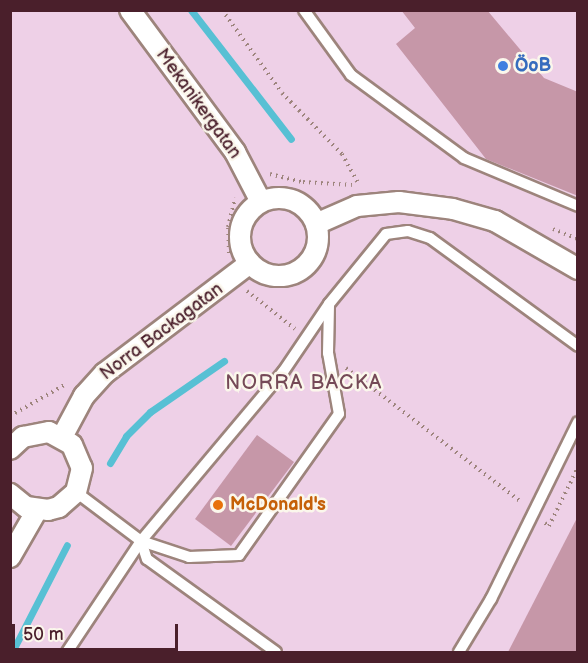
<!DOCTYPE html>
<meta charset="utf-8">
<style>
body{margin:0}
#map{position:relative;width:588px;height:663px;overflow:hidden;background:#f0e8ce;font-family:"Balsamiq Sans",sans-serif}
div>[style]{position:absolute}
.built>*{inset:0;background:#eed0e7}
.stream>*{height:7px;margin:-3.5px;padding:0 3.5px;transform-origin:3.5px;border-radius:3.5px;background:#57c0d4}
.building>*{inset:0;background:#c697a8}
.path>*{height:4px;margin-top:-2px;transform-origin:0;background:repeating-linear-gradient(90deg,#9d847c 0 1.5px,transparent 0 6px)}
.roads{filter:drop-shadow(2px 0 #9d847c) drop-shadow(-2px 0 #9d847c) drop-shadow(0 2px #9d847c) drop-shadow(0 -2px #9d847c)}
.service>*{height:10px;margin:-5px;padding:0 5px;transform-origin:5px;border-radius:5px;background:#fff}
.minor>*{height:20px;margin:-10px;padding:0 10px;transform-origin:10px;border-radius:10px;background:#fff}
.minor>.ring{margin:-10px;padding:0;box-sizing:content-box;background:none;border:20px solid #fff;border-radius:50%}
.dots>*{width:16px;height:16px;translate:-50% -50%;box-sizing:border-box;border:3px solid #fbf7ec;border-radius:50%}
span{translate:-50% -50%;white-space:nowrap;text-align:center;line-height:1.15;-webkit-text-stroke:5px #fbf7ec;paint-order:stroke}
.shop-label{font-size:18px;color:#366cbe;font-weight:700}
.left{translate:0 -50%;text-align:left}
.street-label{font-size:18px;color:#4a1f2b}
.food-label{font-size:18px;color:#c56008;font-weight:700}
.neighbourhood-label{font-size:20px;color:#754957;letter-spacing:1.5px}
.frame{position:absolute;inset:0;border:12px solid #4a1f2b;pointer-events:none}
.scale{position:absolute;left:12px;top:624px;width:166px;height:27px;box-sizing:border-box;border:3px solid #4a1f2b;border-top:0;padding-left:8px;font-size:18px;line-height:21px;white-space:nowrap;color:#4a1f2b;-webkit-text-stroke:4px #fbf7ec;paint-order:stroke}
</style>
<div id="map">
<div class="built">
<i style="clip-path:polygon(11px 11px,577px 11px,577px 652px,11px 652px)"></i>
</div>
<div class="stream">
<i style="left:191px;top:10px;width:163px;rotate:52.2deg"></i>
<i style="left:110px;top:463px;width:31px;rotate:-59deg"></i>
<i style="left:126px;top:436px;width:34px;rotate:-45deg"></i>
<i style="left:150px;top:412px;width:90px;rotate:-34.6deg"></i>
<i style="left:12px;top:652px;width:120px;rotate:-62.8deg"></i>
</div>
<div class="building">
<i style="clip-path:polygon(401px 10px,487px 10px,544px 78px,578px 92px,578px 196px,486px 159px,396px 44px,415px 28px)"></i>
<i style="clip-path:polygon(257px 435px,294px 462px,231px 546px,195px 519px)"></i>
<i style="clip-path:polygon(578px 516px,578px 652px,508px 652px)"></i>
</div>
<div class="path">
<i style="left:222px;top:10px;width:102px;rotate:54.1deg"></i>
<i style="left:282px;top:93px;width:86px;rotate:45.5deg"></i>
<i style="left:342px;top:154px;width:35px;rotate:61deg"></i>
<i style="left:270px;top:174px;width:34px;rotate:14deg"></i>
<i style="left:303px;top:182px;width:49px;rotate:3.5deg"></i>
<i style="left:553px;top:229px;width:27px;rotate:22deg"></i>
<i style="left:229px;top:253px;width:26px;rotate:-92deg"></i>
<i style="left:228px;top:227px;width:30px;rotate:-76deg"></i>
<i style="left:247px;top:291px;width:61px;rotate:38.4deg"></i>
<i style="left:346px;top:368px;width:220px;rotate:37.4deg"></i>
<i style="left:10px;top:416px;width:64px;rotate:-29.7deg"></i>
<i style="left:545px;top:523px;width:5px;rotate:37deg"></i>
<i style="left:549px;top:526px;width:66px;rotate:-63.8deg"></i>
</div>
<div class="roads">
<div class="service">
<i style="left:304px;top:10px;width:80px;rotate:54.1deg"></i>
<i style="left:351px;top:75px;width:140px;rotate:36.3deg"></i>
<i style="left:464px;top:158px;width:124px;rotate:22.8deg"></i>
<i style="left:76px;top:492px;width:81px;rotate:37deg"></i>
<i style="left:141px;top:541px;width:51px;rotate:18.4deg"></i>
<i style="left:189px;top:557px;width:50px;rotate:-2.3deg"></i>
<i style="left:239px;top:555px;width:173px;rotate:-54.7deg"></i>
<i style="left:339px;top:414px;width:62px;rotate:-100.2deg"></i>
<i style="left:328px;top:353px;width:49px;rotate:-88.8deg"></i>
<i style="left:141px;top:541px;width:19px;rotate:72deg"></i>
<i style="left:147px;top:559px;width:159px;rotate:35.8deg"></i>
<i style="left:67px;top:652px;width:133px;rotate:-56.3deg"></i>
<i style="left:141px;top:541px;width:221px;rotate:-50deg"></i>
<i style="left:283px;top:372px;width:82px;rotate:-55.9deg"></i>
<i style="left:329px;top:304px;width:90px;rotate:-50.8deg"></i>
<i style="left:386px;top:234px;width:22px;rotate:-8deg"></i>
<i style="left:408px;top:231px;width:23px;rotate:18deg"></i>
<i style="left:430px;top:238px;width:183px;rotate:36.1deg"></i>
<i style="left:459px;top:652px;width:62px;rotate:-58.9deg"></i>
<i style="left:491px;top:599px;width:197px;rotate:-63.8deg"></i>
</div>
<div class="minor">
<i style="left:130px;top:10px;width:177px;rotate:53.5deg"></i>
<i style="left:235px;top:152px;width:56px;rotate:62.5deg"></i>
<i class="ring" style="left:240px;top:198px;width:58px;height:58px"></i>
<i style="left:316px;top:224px;width:45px;rotate:-23.7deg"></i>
<i style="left:357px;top:206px;width:42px;rotate:-5.4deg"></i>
<i style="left:399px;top:202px;width:54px;rotate:7.4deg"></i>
<i style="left:453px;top:209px;width:44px;rotate:15.9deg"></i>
<i style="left:495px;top:221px;width:96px;rotate:30deg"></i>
<i style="left:62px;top:437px;width:47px;rotate:-61.8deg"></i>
<i style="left:84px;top:396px;width:31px;rotate:-48deg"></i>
<i style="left:105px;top:373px;width:182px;rotate:-37.2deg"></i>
<i style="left:10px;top:449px;width:18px;rotate:-43deg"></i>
<i style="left:23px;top:437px;width:26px;rotate:-11deg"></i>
<i style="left:49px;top:432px;width:26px;rotate:29deg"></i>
<i style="left:72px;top:445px;width:25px;rotate:67deg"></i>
<i style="left:82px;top:468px;width:25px;rotate:104deg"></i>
<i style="left:76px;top:492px;width:23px;rotate:139deg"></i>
<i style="left:59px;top:507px;width:11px;rotate:165deg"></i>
<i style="left:48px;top:510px;width:22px;rotate:-172deg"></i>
<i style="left:26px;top:507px;width:21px;rotate:-141deg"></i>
<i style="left:10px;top:557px;width:54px;rotate:-60.1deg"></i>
</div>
</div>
<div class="dots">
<i style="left:503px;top:66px;background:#3f7fe0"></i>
<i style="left:218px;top:505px;background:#e8710a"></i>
</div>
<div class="shop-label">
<span class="left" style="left:515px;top:66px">ÖoB</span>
</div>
<div class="street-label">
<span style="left:198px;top:104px;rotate:54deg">Mekanikergatan</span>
<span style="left:162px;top:332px;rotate:-37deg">Norra Backagatan</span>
</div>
<div class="food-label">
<span class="left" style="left:230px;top:505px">McDonald's</span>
</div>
<div class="neighbourhood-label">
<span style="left:304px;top:383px">NORRA BACKA</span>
</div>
<div class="frame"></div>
<div class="scale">50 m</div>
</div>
